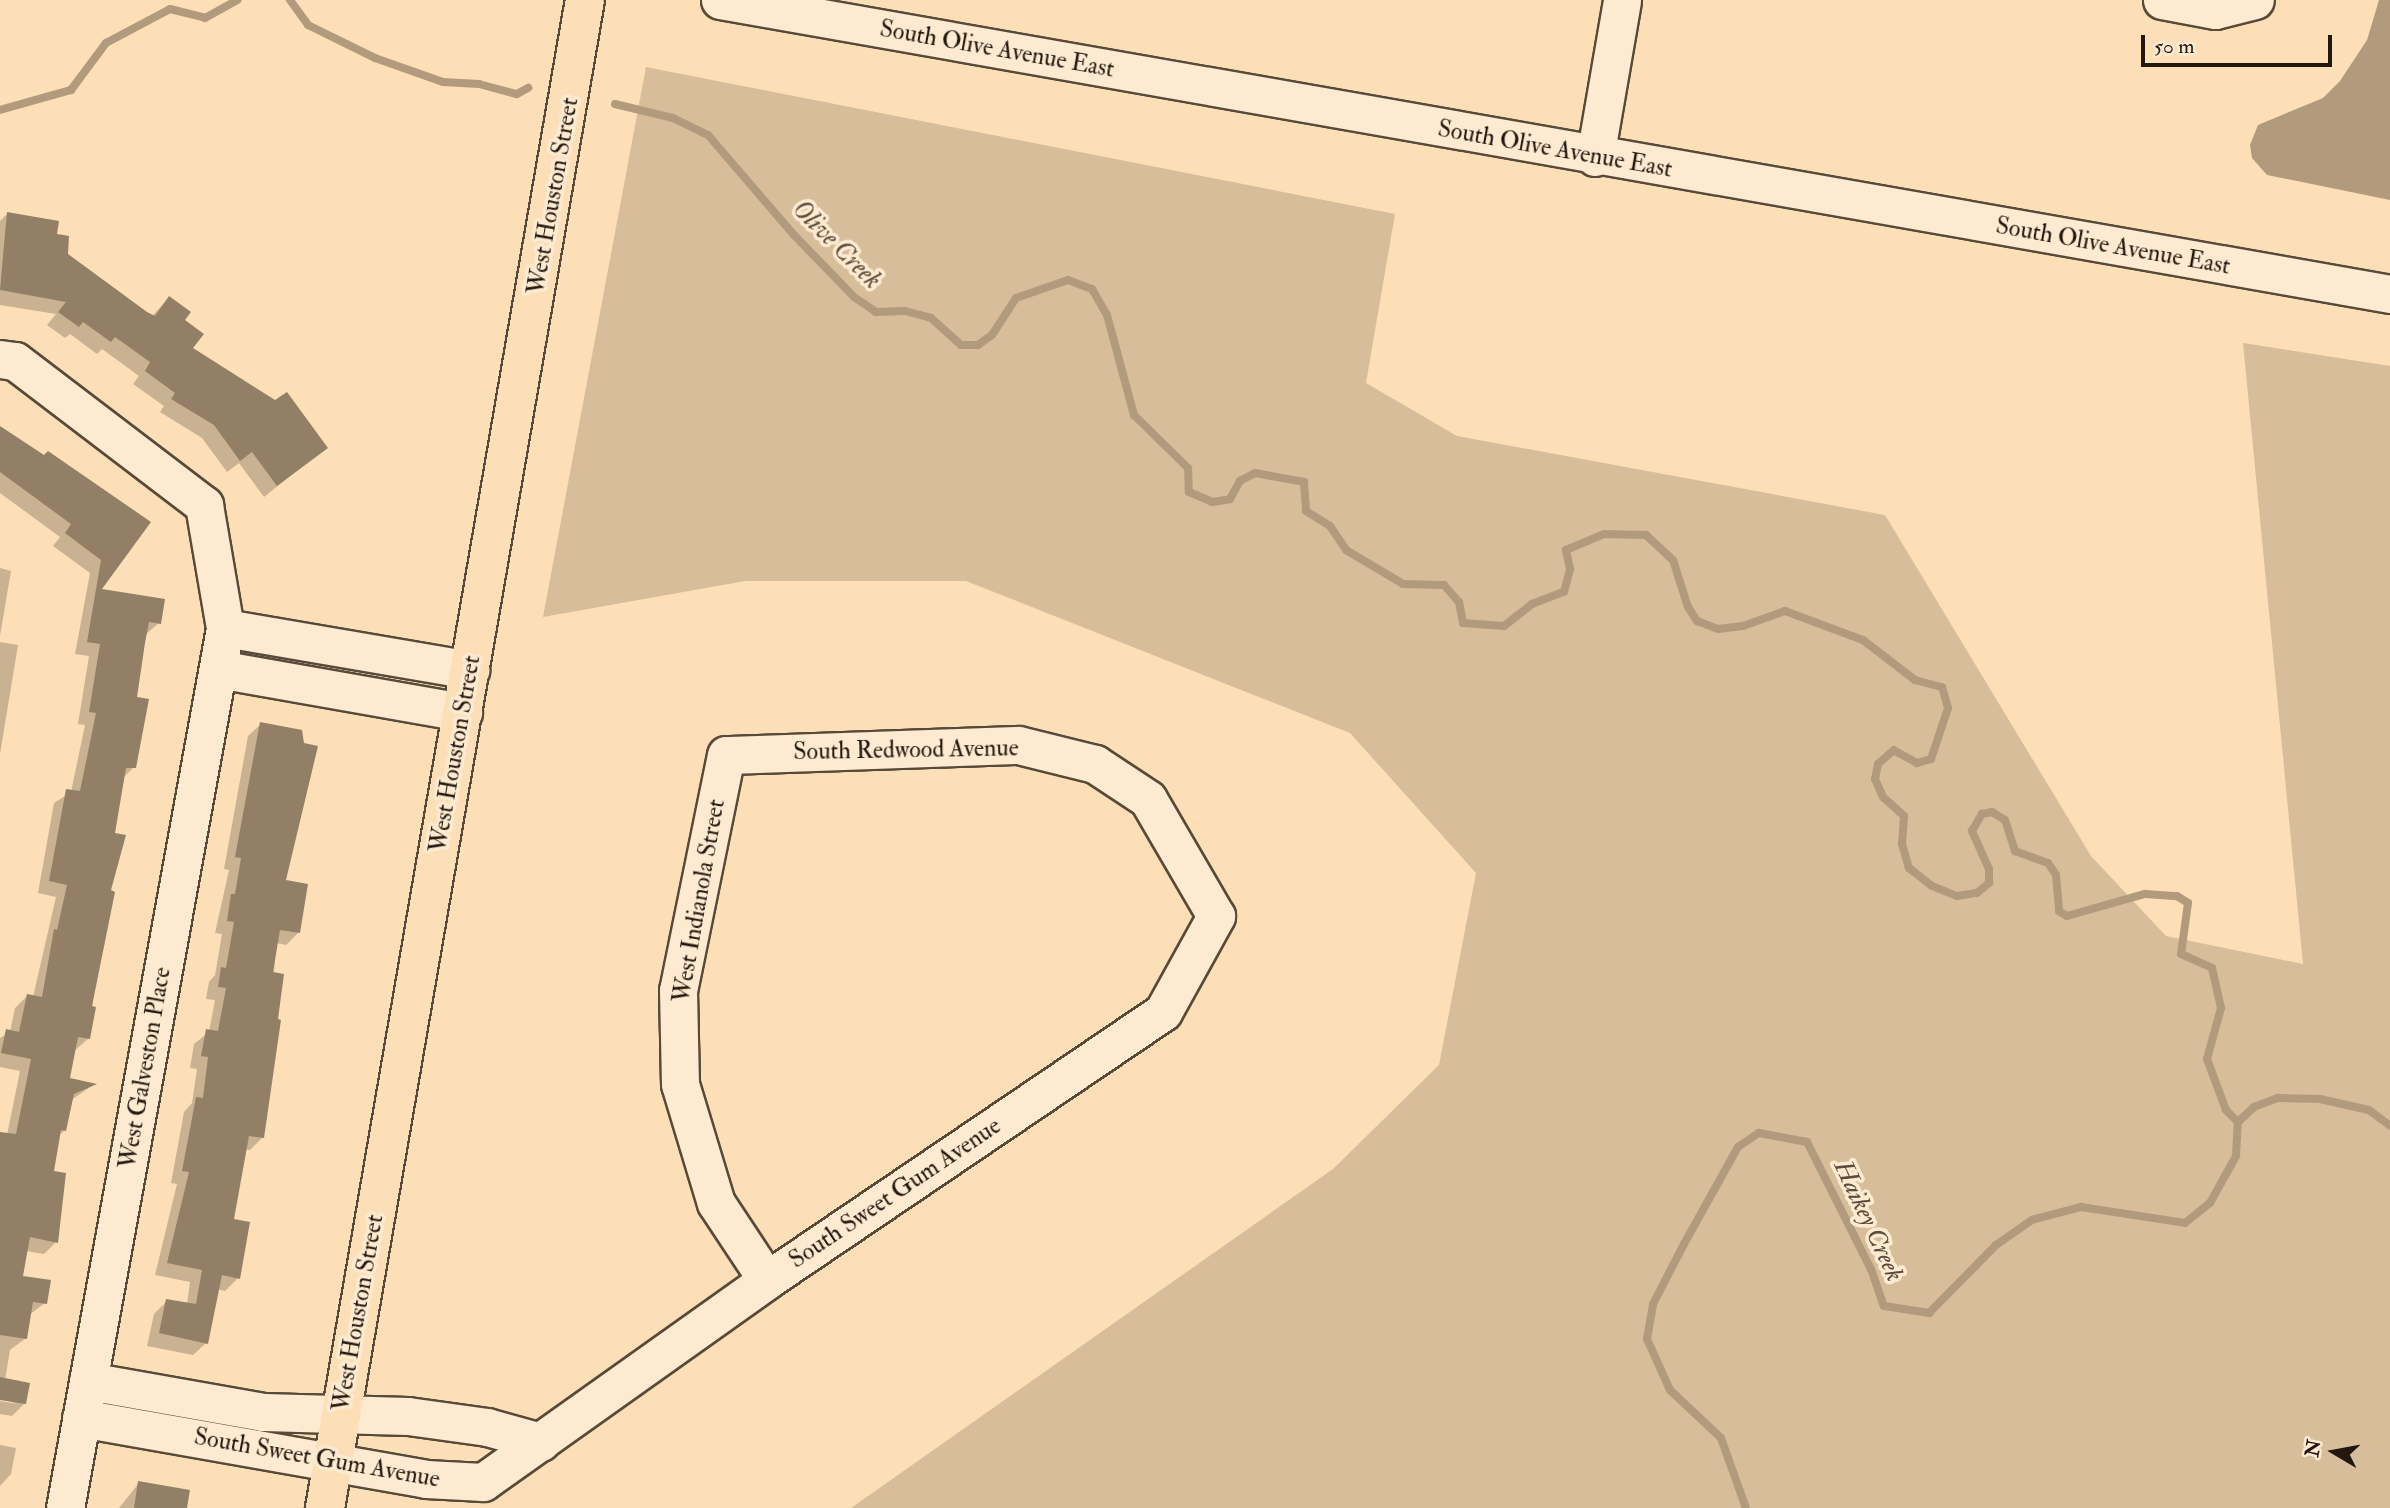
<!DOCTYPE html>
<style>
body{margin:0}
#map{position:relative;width:2390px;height:1508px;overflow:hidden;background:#fcdfb6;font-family:"IM FELL Double Pica",serif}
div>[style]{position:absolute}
.green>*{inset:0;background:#d7bd9a}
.water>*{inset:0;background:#b29b7d}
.shadow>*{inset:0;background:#0003}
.stream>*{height:8px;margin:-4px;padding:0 4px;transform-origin:4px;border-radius:4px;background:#b29b7d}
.building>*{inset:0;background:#937f66}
.roads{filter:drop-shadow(2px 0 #584a39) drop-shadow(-2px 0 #584a39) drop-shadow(0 2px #584a39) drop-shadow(0 -2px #584a39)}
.minor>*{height:37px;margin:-18.5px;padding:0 18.5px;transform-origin:18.5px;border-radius:18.5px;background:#fdead0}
.major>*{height:38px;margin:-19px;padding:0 19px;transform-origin:19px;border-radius:19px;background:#fcdfb6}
span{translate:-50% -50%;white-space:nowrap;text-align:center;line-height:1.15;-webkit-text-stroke:7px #fdead0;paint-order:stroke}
.street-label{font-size:24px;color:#22180f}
.water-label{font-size:26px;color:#5c4c3b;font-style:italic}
.north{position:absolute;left:2299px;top:1417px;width:70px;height:70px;-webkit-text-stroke:5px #fdead0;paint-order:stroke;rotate:280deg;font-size:19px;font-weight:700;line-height:28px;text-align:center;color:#22180f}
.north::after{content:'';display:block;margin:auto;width:24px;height:32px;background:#22180f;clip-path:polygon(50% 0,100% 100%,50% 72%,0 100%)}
.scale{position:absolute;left:2141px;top:35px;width:191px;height:32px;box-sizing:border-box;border:4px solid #22180f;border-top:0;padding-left:9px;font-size:21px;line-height:24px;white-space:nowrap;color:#22180f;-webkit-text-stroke:5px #fdead0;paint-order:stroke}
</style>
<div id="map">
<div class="green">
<i style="clip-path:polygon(646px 67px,1395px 214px,1366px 383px,1457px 436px,1885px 515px,2091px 856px,2166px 936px,2303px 964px,2243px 343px,2390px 366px,2390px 1508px,851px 1508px,1333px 1169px,1439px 1065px,1476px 873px,1350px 733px,966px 581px,745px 581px,543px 617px)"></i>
</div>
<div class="water">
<i style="clip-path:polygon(2379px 0,2390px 0,2390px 200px,2267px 175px,2252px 158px,2250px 145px,2258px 125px,2323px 98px,2340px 81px,2367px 40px)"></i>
</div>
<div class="shadow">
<i style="clip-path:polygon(7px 214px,55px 235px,66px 255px,152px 316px,169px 298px,191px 349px,325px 448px,264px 497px,239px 463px,227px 472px,202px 438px,160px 412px,164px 406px,133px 384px,139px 376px,102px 349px,97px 354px,70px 334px,65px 338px,47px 325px,56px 314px,0 305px,0 221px)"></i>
<i style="clip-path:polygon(0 428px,148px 523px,99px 590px,159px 623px,145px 635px,135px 698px,134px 767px,122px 779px,88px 1039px,74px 1051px,68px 1080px,93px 1085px,70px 1101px,65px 1130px,58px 1136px,52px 1173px,56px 1242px,44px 1254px,26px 1251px,21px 1277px,45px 1303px,29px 1315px,26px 1338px,10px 1350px,5px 1380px,25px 1403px,12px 1416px,0 1414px,0 1401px,17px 1404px,0 1398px,0 1134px,7px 1135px,20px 1071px,0 1067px,0 1038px,10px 1032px,15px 1008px,27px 996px,33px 997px,56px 897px,38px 893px,54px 803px,71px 792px,85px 725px,78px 724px,89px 656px,75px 654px,90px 573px,53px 546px,60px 537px,0 493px)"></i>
<i style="clip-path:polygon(0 568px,11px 571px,0 636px)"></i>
<i style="clip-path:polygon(0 642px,18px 645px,0 754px)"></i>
<i style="clip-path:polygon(261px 724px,284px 882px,298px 933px,286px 945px,276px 943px,263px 1137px,250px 1150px,245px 1149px,232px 1221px,238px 1278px,225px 1291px,217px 1289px,206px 1343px,193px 1355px,147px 1346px,154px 1314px,167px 1301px,187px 1304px,190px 1282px,155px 1275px,177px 1184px,171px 1183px,184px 1112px,192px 1103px,197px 1069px,190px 1068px,194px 1044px,209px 1032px,215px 1000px,206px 999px,209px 982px,215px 975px,222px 934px,215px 933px,229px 870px,224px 869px,248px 736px)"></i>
<i style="clip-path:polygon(0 1445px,16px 1448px,11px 1474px,0 1486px)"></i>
<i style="clip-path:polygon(139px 1483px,186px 1508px,119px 1508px)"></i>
</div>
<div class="stream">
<i style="left:290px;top:0;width:31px;rotate:54deg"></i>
<i style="left:308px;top:25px;width:75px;rotate:26.2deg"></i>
<i style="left:375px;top:58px;width:72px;rotate:19.4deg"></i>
<i style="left:443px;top:82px;width:36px;rotate:3deg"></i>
<i style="left:479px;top:84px;width:39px;rotate:15deg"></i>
<i style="left:517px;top:94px;width:13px;rotate:-29deg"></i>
<i style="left:615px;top:104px;width:60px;rotate:13.6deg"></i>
<i style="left:673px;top:118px;width:39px;rotate:26deg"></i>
<i style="left:708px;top:135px;width:132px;rotate:49.3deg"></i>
<i style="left:794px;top:235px;width:86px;rotate:45.9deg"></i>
<i style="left:854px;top:297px;width:27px;rotate:34deg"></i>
<i style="left:876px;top:312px;width:29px;rotate:-2deg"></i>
<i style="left:905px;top:311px;width:27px;rotate:15deg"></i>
<i style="left:931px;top:318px;width:40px;rotate:42deg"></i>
<i style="left:961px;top:345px;width:17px"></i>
<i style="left:978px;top:345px;width:17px;rotate:-36deg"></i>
<i style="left:992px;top:335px;width:44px;rotate:-57deg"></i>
<i style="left:1016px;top:298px;width:55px;rotate:-19.1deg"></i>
<i style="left:1068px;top:280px;width:26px;rotate:21deg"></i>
<i style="left:1092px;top:289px;width:30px;rotate:60deg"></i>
<i style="left:1107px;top:315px;width:104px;rotate:74.9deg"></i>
<i style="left:1134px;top:415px;width:76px;rotate:44.5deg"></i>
<i style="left:1188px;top:468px;width:24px;rotate:88deg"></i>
<i style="left:1189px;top:492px;width:25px;rotate:23deg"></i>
<i style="left:1212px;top:502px;width:18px;rotate:-9deg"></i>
<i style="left:1230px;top:499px;width:21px;rotate:-61deg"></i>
<i style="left:1240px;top:481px;width:17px;rotate:-28deg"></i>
<i style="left:1255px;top:473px;width:50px;rotate:10.4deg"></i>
<i style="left:1304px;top:482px;width:29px;rotate:86deg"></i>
<i style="left:1306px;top:511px;width:28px;rotate:32deg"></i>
<i style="left:1330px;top:526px;width:29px;rotate:56deg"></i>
<i style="left:1346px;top:550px;width:66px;rotate:30.8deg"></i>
<i style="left:1403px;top:584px;width:41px;rotate:1.4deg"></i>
<i style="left:1444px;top:585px;width:23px;rotate:49deg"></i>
<i style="left:1459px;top:602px;width:21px;rotate:79deg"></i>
<i style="left:1463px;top:623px;width:41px;rotate:4.2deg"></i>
<i style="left:1504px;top:626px;width:36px;rotate:-38deg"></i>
<i style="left:1532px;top:604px;width:34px;rotate:-21deg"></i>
<i style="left:1564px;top:592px;width:24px;rotate:-75deg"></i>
<i style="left:1570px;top:569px;width:19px;rotate:-102deg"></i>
<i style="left:1566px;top:550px;width:41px;rotate:-22.8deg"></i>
<i style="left:1604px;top:534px;width:42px;rotate:1.4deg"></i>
<i style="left:1646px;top:535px;width:37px;rotate:43deg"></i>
<i style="left:1673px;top:560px;width:49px;rotate:72.3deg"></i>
<i style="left:1688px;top:607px;width:17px;rotate:57deg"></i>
<i style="left:1697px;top:621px;width:22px;rotate:21deg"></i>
<i style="left:1718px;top:629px;width:25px;rotate:-7deg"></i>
<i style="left:1743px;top:626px;width:45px;rotate:-19.7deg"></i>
<i style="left:1785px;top:611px;width:83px;rotate:20.4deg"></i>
<i style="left:1863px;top:640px;width:66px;rotate:37.6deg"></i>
<i style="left:1915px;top:680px;width:28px;rotate:15deg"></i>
<i style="left:1942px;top:687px;width:22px;rotate:74deg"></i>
<i style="left:1948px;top:708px;width:54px;rotate:108.4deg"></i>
<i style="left:1931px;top:759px;width:15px;rotate:164deg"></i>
<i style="left:1917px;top:763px;width:26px;rotate:-151deg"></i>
<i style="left:1894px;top:750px;width:21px;rotate:139deg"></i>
<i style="left:1878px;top:764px;width:15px;rotate:101deg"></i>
<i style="left:1875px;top:779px;width:20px;rotate:66deg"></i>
<i style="left:1883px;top:797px;width:28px;rotate:42deg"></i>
<i style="left:1904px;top:816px;width:28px;rotate:94deg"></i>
<i style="left:1902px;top:844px;width:25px;rotate:74deg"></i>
<i style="left:1909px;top:868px;width:29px;rotate:38deg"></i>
<i style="left:1932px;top:886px;width:27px;rotate:22deg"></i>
<i style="left:1957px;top:896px;width:20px;rotate:-9deg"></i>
<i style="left:1977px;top:893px;width:16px;rotate:-40deg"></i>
<i style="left:1989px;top:883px;width:14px;rotate:-90deg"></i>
<i style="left:1989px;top:869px;width:42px;rotate:-114.1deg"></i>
<i style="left:1972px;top:831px;width:20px;rotate:-60deg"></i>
<i style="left:1982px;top:814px;width:10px;rotate:-11deg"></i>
<i style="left:1992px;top:812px;width:15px;rotate:32deg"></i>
<i style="left:2005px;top:820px;width:33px;rotate:72deg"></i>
<i style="left:2015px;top:851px;width:35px;rotate:20deg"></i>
<i style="left:2048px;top:863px;width:14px;rotate:56deg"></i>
<i style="left:2056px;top:875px;width:36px;rotate:85deg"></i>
<i style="left:2059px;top:911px;width:9px;rotate:32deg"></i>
<i style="left:2067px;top:916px;width:81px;rotate:-15.8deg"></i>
<i style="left:2145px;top:894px;width:32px;rotate:4deg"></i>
<i style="left:2177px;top:896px;width:13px;rotate:32deg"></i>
<i style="left:2188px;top:903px;width:51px;rotate:97.8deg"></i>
<i style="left:2181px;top:954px;width:34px;rotate:24deg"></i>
<i style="left:2212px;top:968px;width:41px;rotate:77.3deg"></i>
<i style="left:2221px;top:1008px;width:53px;rotate:105.4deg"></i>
<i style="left:2207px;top:1059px;width:54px;rotate:69.6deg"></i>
<i style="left:2226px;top:1110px;width:17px;rotate:45deg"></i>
<i style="left:0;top:110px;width:74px;rotate:-15.7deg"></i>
<i style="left:71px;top:90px;width:59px;rotate:-53.3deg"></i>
<i style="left:106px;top:43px;width:72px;rotate:-28deg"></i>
<i style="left:170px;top:9px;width:36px;rotate:14deg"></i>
<i style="left:205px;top:18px;width:37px;rotate:-29deg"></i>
<i style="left:1746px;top:1508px;width:74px;rotate:-109.7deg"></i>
<i style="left:1721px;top:1438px;width:70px;rotate:-136.7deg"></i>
<i style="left:1670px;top:1390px;width:56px;rotate:-114.3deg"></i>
<i style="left:1647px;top:1339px;width:36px;rotate:-80deg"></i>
<i style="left:1653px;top:1304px;width:68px;rotate:-62.7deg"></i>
<i style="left:1684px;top:1244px;width:111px;rotate:-60.9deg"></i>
<i style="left:1738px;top:1147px;width:25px;rotate:-34deg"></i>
<i style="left:1759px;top:1133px;width:49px;rotate:10.6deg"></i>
<i style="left:1807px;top:1142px;width:142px;rotate:63.3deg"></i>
<i style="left:1871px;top:1269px;width:39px;rotate:71deg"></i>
<i style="left:1884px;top:1306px;width:46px;rotate:8.8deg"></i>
<i style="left:1929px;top:1313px;width:95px;rotate:-45.4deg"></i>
<i style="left:1996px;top:1245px;width:44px;rotate:-34.8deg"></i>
<i style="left:2032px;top:1220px;width:51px;rotate:-14.9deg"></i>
<i style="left:2081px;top:1207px;width:105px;rotate:8.7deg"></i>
<i style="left:2185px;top:1223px;width:32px;rotate:-39deg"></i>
<i style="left:2210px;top:1203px;width:54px;rotate:-61deg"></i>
<i style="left:2236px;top:1156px;width:34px;rotate:-87deg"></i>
<i style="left:2238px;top:1122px;width:22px;rotate:-43deg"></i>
<i style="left:2254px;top:1107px;width:26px;rotate:-21deg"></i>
<i style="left:2278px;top:1098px;width:42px;rotate:1.4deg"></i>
<i style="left:2320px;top:1099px;width:50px;rotate:12.7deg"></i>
<i style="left:2369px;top:1110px;width:26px;rotate:37deg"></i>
</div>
<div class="building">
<i style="clip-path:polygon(7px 212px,59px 221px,57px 234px,69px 236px,68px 254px,147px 312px,155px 316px,169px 296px,191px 312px,185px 320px,204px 334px,193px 348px,275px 400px,287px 392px,328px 448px,277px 486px,252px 452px,240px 461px,214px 425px,171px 399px,175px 393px,145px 371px,150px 362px,115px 337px,111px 342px,83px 322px,79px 327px,58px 312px,66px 302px,0 290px)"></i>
<i style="clip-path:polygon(0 426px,44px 455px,48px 451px,151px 522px,102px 589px,165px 599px,161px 624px,149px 622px,145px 643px,137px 697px,149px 699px,136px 768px,126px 768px,115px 833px,126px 835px,111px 890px,115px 892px,92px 1006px,96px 1007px,90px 1039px,78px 1037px,70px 1078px,97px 1084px,74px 1094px,66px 1131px,61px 1130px,54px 1171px,66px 1173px,58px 1243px,30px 1237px,23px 1276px,51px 1280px,47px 1304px,33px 1302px,27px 1339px,0 1335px,0 1132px,16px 1134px,31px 1059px,1px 1053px,6px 1029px,19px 1032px,27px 994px,42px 997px,54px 929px,57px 930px,67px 885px,49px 881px,66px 789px,80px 791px,96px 713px,89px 712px,100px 644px,87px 642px,101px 560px,65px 533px,71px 524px,0 472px)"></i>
<i style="clip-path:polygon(260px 722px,302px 730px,304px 743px,318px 746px,286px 880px,308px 884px,300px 933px,280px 930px,273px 972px,284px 974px,278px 1019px,281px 1020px,264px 1138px,249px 1136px,234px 1219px,250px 1222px,240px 1279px,222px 1275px,208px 1344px,159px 1333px,166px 1299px,196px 1304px,202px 1270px,167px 1263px,189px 1172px,182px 1171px,196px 1097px,203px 1098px,208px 1057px,201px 1056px,206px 1029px,218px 1031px,226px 988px,218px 987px,221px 967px,226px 968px,234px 922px,227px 921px,231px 894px,235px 894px,241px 858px,235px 857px)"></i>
<i style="clip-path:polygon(0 1377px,30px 1383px,26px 1404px,0 1400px)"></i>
<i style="clip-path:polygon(138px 1481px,190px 1490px,187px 1508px,134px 1508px)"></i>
</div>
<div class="roads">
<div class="minor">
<i style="left:720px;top:0;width:1696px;rotate:9.98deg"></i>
<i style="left:2162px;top:0;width:54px;rotate:10.7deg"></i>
<i style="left:2215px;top:10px;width:41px;rotate:-14deg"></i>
<i style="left:1595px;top:157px;width:159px;rotate:-80.2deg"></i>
<i style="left:0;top:359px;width:15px;rotate:8deg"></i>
<i style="left:15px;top:361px;width:238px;rotate:37.3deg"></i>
<i style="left:204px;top:505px;width:125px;rotate:80.3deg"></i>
<i style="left:225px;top:628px;width:894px;rotate:100.3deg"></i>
<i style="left:225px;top:628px;width:249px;rotate:9.7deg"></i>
<i style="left:218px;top:669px;width:249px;rotate:10deg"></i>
<i style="left:88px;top:1381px;width:178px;rotate:10deg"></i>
<i style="left:263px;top:1412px;width:145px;rotate:1.6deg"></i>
<i style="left:408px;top:1416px;width:80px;rotate:7.9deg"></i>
<i style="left:487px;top:1427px;width:56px;rotate:15.5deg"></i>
<i style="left:81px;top:1418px;width:350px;rotate:10deg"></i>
<i style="left:426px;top:1479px;width:57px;rotate:3deg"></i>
<i style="left:483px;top:1482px;width:349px;rotate:-35.4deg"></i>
<i style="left:767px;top:1280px;width:478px;rotate:-34.1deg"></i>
<i style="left:1163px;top:1012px;width:110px;rotate:-61.1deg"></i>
<i style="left:1216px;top:916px;width:135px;rotate:-120.2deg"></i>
<i style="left:1148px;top:799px;width:64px;rotate:-146.6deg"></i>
<i style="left:1095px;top:764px;width:79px;rotate:-166.1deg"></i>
<i style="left:1018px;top:745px;width:292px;rotate:178deg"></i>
<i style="left:726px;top:755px;width:240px;rotate:101.5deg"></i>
<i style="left:678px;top:990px;width:94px;rotate:88.8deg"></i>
<i style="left:680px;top:1084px;width:124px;rotate:73.2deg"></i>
<i style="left:716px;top:1203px;width:92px;rotate:56.5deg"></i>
</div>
<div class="major">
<i style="left:325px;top:1508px;width:1530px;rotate:-80.22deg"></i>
</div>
</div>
<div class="street-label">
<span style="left:997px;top:49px;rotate:10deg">South Olive Avenue East</span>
<span style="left:1555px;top:149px;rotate:10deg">South Olive Avenue East</span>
<span style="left:553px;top:196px;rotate:-80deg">West Houston Street</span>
<span style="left:2113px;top:246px;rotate:10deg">South Olive Avenue East</span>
<span style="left:906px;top:750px;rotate:-1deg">South Redwood Avenue</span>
<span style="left:455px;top:754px;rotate:-80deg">West Houston Street</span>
<span style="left:699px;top:901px;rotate:-80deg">West Indianola Street</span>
<span style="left:145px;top:1068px;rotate:-80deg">West Galveston Place</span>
<span style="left:895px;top:1193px;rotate:-34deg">South Sweet Gum Avenue</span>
<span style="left:358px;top:1313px;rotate:-80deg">West Houston Street</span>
<span style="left:317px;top:1458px;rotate:10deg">South Sweet Gum Avenue</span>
</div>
<div class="water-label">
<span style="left:836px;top:245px;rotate:45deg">Olive Creek</span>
<span style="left:1868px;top:1221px;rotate:65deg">Haikey Creek</span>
</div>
<div class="north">N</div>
<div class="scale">50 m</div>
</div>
